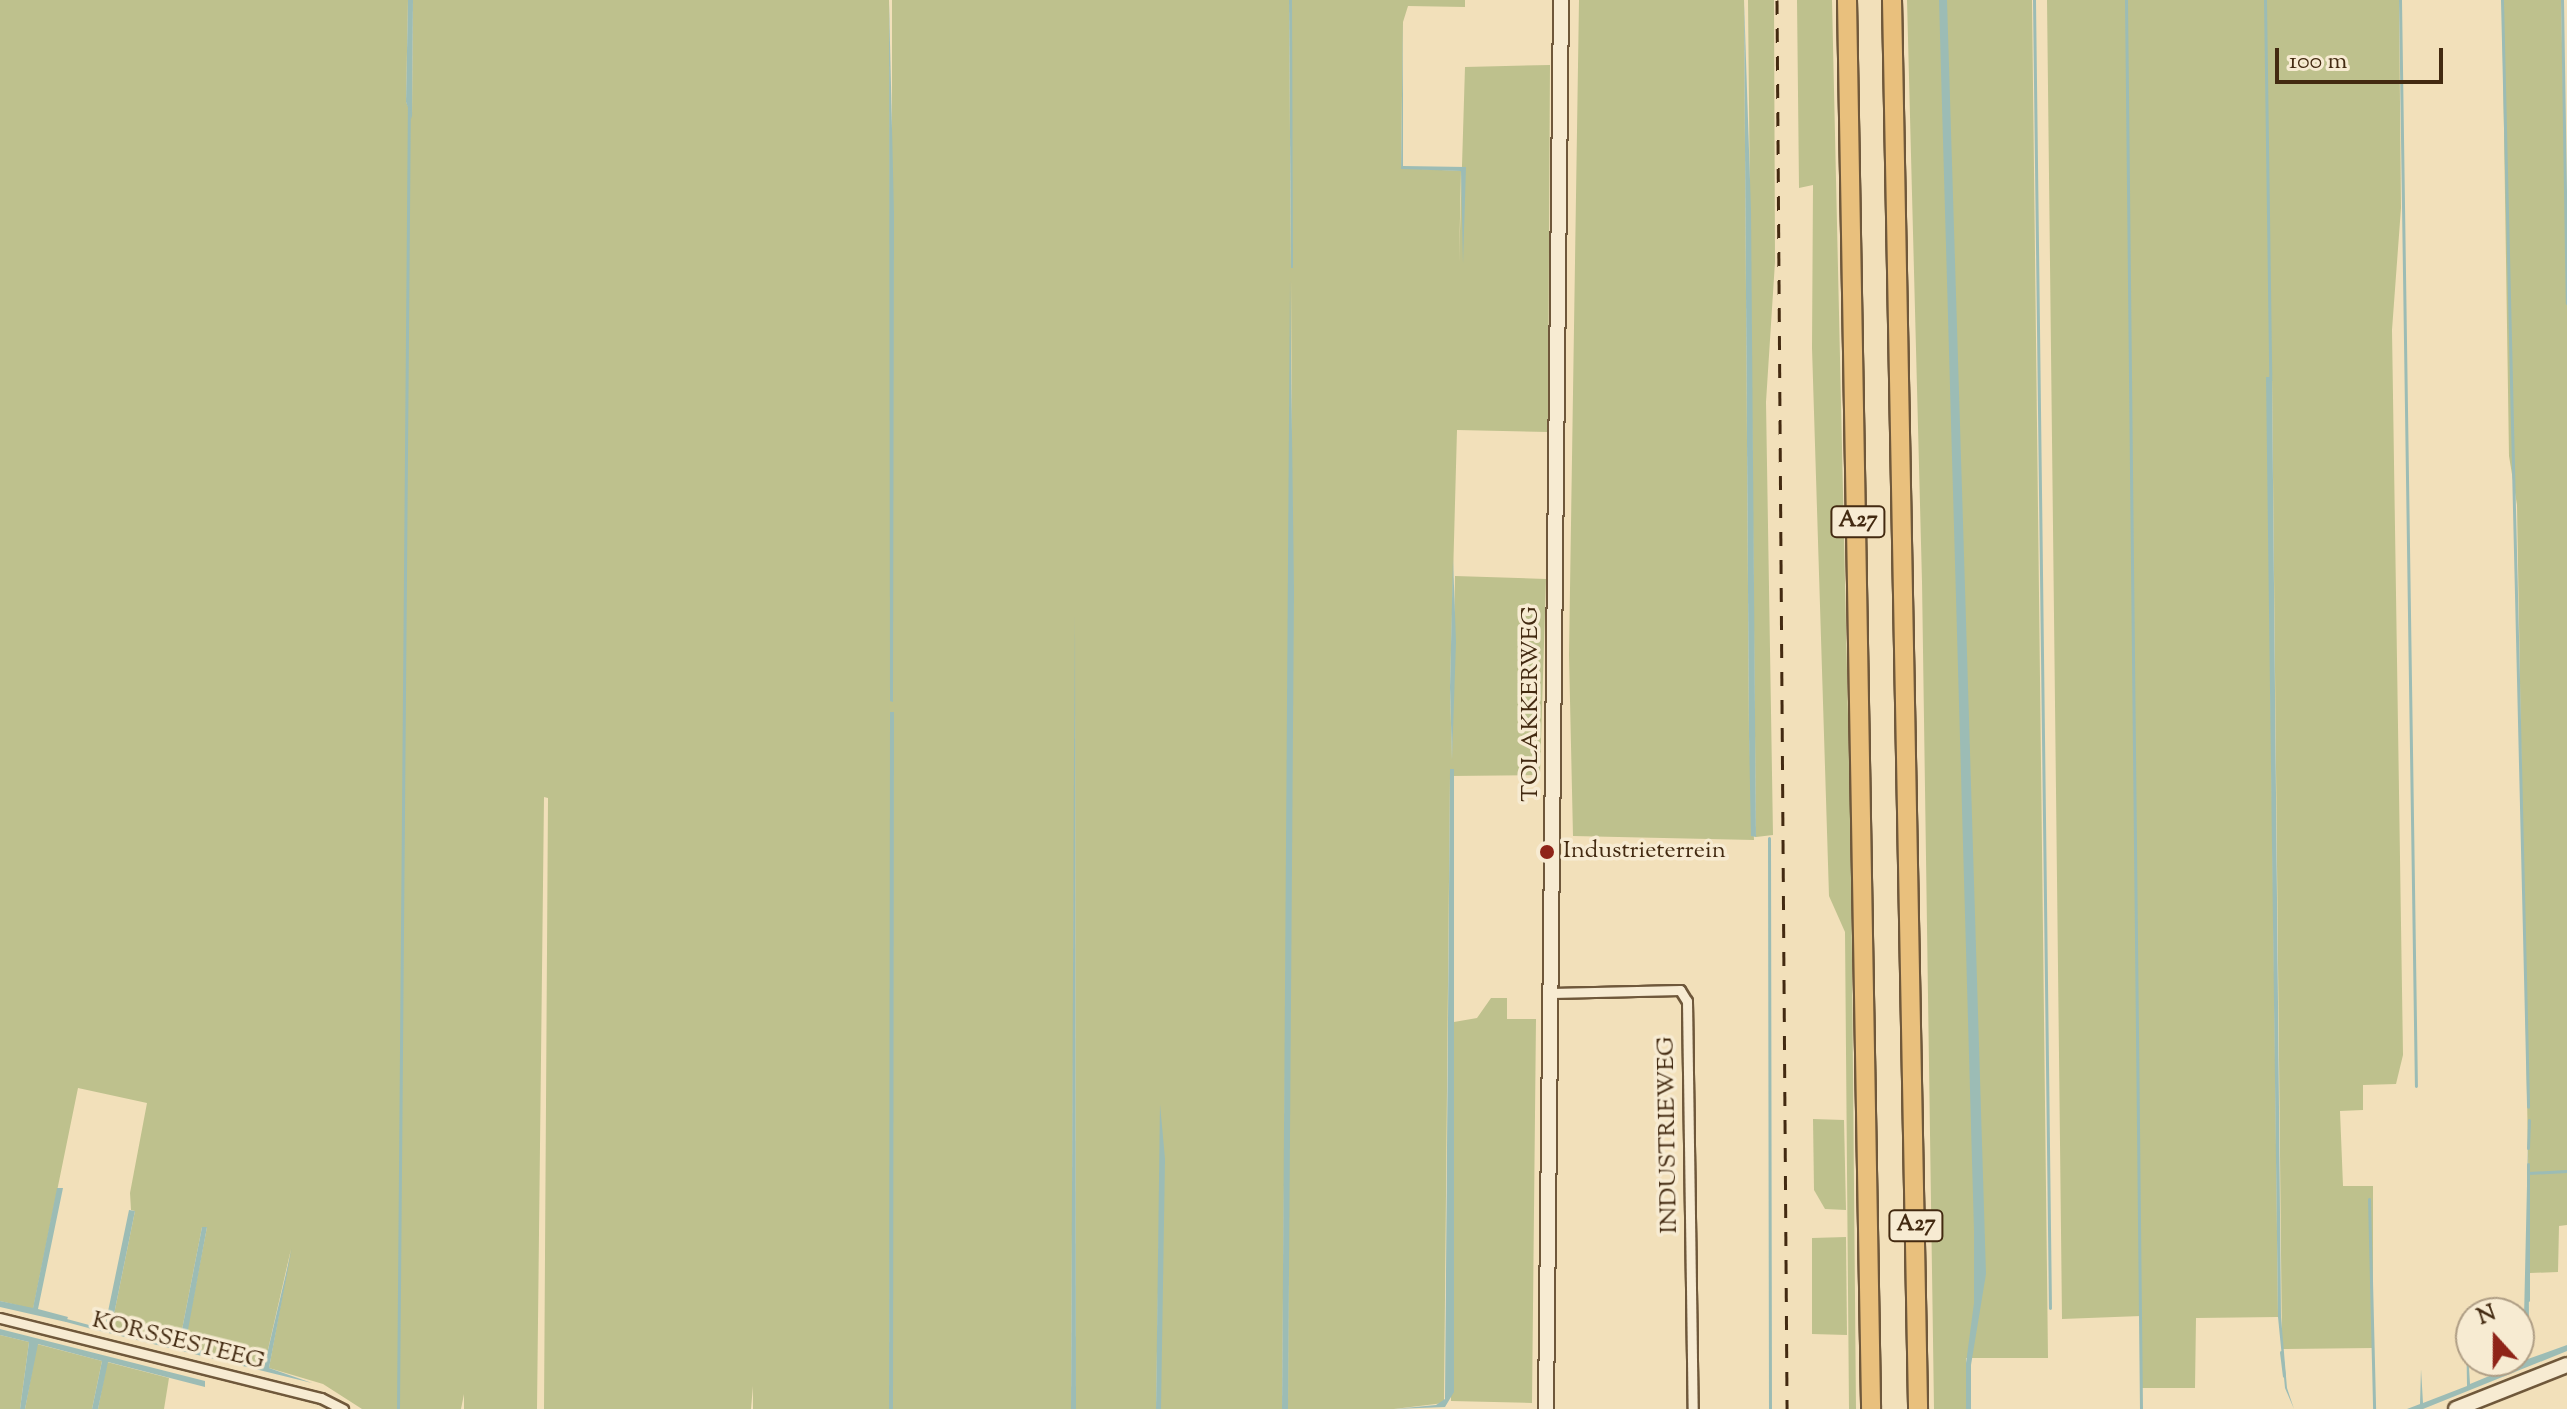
<!DOCTYPE html>
<style>
body{margin:0}
#map{position:relative;width:2567px;height:1409px;overflow:hidden;background:#f2e0ba;font-family:"Sorts Mill Goudy",serif}
div>[style]{position:absolute}
.green>*{inset:0;background:#bec18d}
.water>*{inset:0;background:#9cbcb5}
.stream>*{height:3px;margin:-1.5px;padding:0 1.5px;transform-origin:1.5px;border-radius:1.5px;background:#9cbcb5}
.roads{filter:drop-shadow(2px 0 #6f583b) drop-shadow(-2px 0 #6f583b) drop-shadow(0 2px #6f583b) drop-shadow(0 -2px #6f583b)}
.street>*{height:9px;margin:-4.5px;padding:0 4.5px;transform-origin:4.5px;border-radius:4.5px;background:#f7ebd2}
.secondary>*{height:14px;margin:-7px;padding:0 7px;transform-origin:7px;border-radius:7px;background:#f7ebd2}
.highway>*{height:18px;margin:-9px;padding:0 9px;transform-origin:9px;border-radius:9px;background:#e9c07d}
.rail>*{height:3px;margin-top:-1.5px;transform-origin:0;background:repeating-linear-gradient(90deg,#432a11 0 14px,transparent 0 28px)}
.dots>*{width:22px;height:22px;translate:-50% -50%;box-sizing:border-box;border:4px solid #f7ebd2;border-radius:50%}
span{translate:-50% -50%;white-space:nowrap;text-align:center;line-height:1.15;-webkit-text-stroke:7px #f7ebd2;paint-order:stroke}
.shield-label span{padding:2px 6px;background:#f7ebd2;border:2px solid;border-radius:6px;-webkit-text-stroke-width:0}
.shield-label{font-size:22px;color:#432a11;font-weight:700}
.street-label{font-size:24px;color:#432a11}
.poi-label{font-size:24px;color:#432a11}
.left{translate:0 -50%;text-align:left}
.north{position:absolute;left:2455px;top:1297px;width:80px;height:80px;box-sizing:border-box;background:#f7ebd2;border:2px solid #af9e85;border-radius:50%;rotate:339deg;font-size:22px;font-weight:700;line-height:32px;text-align:center;color:#432a11}
.north::after{content:'';display:block;margin:auto;width:28px;height:36px;background:#8f2418;clip-path:polygon(50% 0,100% 100%,50% 72%,0 100%)}
.scale{position:absolute;left:2275px;top:48px;width:168px;height:36px;box-sizing:border-box;border:4px solid #432a11;border-top:0;padding-left:10px;font-size:24px;line-height:28px;white-space:nowrap;color:#432a11;-webkit-text-stroke:6px #f7ebd2;paint-order:stroke}
</style>
<div id="map">
<div class="green">
<i style="clip-path:polygon(0 0,408px 0,406px 102px,412px 115px,413px 0,889px 0,892px 701px,892px 0,1289px 0,1291px 268px,1292px 0,1465px 0,1465px 7px,1408px 6px,1403px 22px,1401px 168px,1461px 171px,1459px 264px,1465px 67px,1550px 65px,1548px 432px,1457px 430px,1450px 687px,1452px 760px,1455px 576px,1546px 579px,1540px 775px,1450px 776px,1444px 1403px,1394px 1409px,1288px 1409px,1292px 279px,1282px 1409px,1161px 1409px,1161px 1117px,1156px 1409px,1076px 1409px,1075px 696px,1071px 1409px,893px 1409px,893px 712px,889px 1409px,753px 1409px,753px 1386px,751px 1409px,544px 1409px,548px 798px,544px 797px,537px 1409px,464px 1409px,464px 1394px,461px 1409px,362px 1409px,323px 1384px,269px 1368px,291px 1249px,264px 1367px,184px 1346px,207px 1227px,202px 1227px,179px 1345px,111px 1329px,135px 1211px,131px 1210px,130px 1193px,147px 1103px,78px 1088px,33px 1309px,0 1301px)"></i>
<i style="clip-path:polygon(1579px 0,1744px 0,1749px 736px,1754px 840px,1573px 836px,1569px 655px)"></i>
<i style="clip-path:polygon(1748px 0,1774px 0,1775px 262px,1766px 402px,1773px 835px,1756px 837px)"></i>
<i style="clip-path:polygon(1797px 0,1832px 0,1851px 850px,1856px 1409px,1849px 1409px,1845px 932px,1829px 896px,1812px 348px,1813px 185px,1799px 188px)"></i>
<i style="clip-path:polygon(1907px 0,2032px 0,2048px 1358px,1966px 1358px,1966px 1409px,1934px 1409px,1922px 582px)"></i>
<i style="clip-path:polygon(2047px 0,2399px 0,2401px 208px,2392px 330px,2403px 1055px,2396px 1084px,2363px 1085px,2363px 1110px,2340px 1111px,2343px 1186px,2373px 1186px,2373px 1348px,2282px 1349px,2272px 378px,2267px 377px,2278px 1317px,2196px 1318px,2195px 1388px,2142px 1388px,2141px 1316px,2062px 1319px)"></i>
<i style="clip-path:polygon(2502px 0,2561px 0,2567px 265px,2567px 1225px,2559px 1226px,2558px 1272px,2530px 1273px,2517px 505px,2509px 456px)"></i>
<i style="clip-path:polygon(1491px 998px,1507px 998px,1507px 1019px,1536px 1019px,1532px 1403px,1451px 1401px,1454px 1022px,1477px 1018px)"></i>
<i style="clip-path:polygon(1813px 1119px,1844px 1120px,1846px 1210px,1825px 1209px,1814px 1190px)"></i>
<i style="clip-path:polygon(1846px 1237px,1847px 1335px,1812px 1334px,1812px 1238px)"></i>
<i style="clip-path:polygon(0 1335px,29px 1342px,20px 1409px,0 1409px)"></i>
<i style="clip-path:polygon(37px 1344px,102px 1361px,92px 1409px,25px 1409px)"></i>
<i style="clip-path:polygon(107px 1362px,169px 1378px,164px 1409px,98px 1409px)"></i>
</div>
<div class="water">
<i style="clip-path:polygon(408px 0,413px 0,412px 119px,406px 102px)"></i>
<i style="clip-path:polygon(889px 0,894px 214px,893px 702px,890px 701px)"></i>
<i style="clip-path:polygon(1289px 0,1292px 0,1293px 268px,1291px 268px)"></i>
<i style="clip-path:polygon(1744px 0,1751px 210px,1756px 837px,1751px 836px,1749px 736px)"></i>
<i style="clip-path:polygon(1939px 0,1947px 0,1986px 1274px,1971px 1365px,1971px 1409px,1966px 1409px,1966px 1363px,1974px 1303px,1974px 1231px)"></i>
<i style="clip-path:polygon(1403px 21px,1403px 166px,1466px 167px,1463px 264px,1461px 171px,1401px 169px)"></i>
<i style="clip-path:polygon(1290px 279px,1294px 591px,1288px 1409px,1282px 1409px)"></i>
<i style="clip-path:polygon(2266px 377px,2272px 377px,2281px 1317px,2287px 1388px,2294px 1409px,2285px 1388px,2278px 1317px)"></i>
<i style="clip-path:polygon(1453px 559px,1456px 642px,1452px 760px,1450px 687px)"></i>
<i style="clip-path:polygon(1075px 613px,1076px 1409px,1071px 1409px,1074px 751px)"></i>
<i style="clip-path:polygon(890px 712px,894px 712px,893px 1409px,889px 1409px)"></i>
<i style="clip-path:polygon(1450px 769px,1454px 769px,1454px 1392px,1445px 1407px,1394px 1409px,1436px 1405px,1445px 1399px)"></i>
<i style="clip-path:polygon(1160px 1104px,1165px 1159px,1161px 1409px,1156px 1409px)"></i>
<i style="clip-path:polygon(2528px 1141px,2529px 1327px,2525px 1360px,2567px 1345px,2567px 1351px,2423px 1409px,2407px 1409px,2420px 1404px,2421px 1369px,2423px 1403px,2467px 1386px,2466px 1321px,2470px 1384px,2523px 1362px)"></i>
<i style="clip-path:polygon(57px 1188px,63px 1188px,38px 1309px,68px 1317px,66px 1322px,0 1307px,0 1301px,33px 1308px)"></i>
<i style="clip-path:polygon(129px 1210px,135px 1211px,111px 1329px,179px 1345px,202px 1227px,207px 1227px,185px 1346px,264px 1367px,292px 1248px,269px 1368px,312px 1383px,88px 1328px,90px 1323px,105px 1326px)"></i>
<i style="clip-path:polygon(0 1329px,205px 1381px,205px 1387px,108px 1362px,98px 1409px,92px 1409px,102px 1361px,38px 1344px,25px 1409px,20px 1409px,29px 1342px,0 1335px)"></i>
</div>
<div class="stream">
<i style="left:2034px;top:0;width:1308px;rotate:89.3deg"></i>
<i style="left:2126px;top:0;width:1409px;rotate:89.39deg"></i>
<i style="left:2265px;top:0;width:380px;rotate:89.2deg"></i>
<i style="left:2400px;top:0;width:1086px;rotate:89.16deg"></i>
<i style="left:2502px;top:0;width:1107px;rotate:88.65deg"></i>
<i style="left:2562px;top:0;width:303px;rotate:89.1deg"></i>
<i style="left:1769px;top:838px;width:571px;rotate:89.9deg"></i>
<i style="left:2528px;top:1148px;width:28px;rotate:-88deg"></i>
<i style="left:2528px;top:1173px;width:39px;rotate:-3deg"></i>
<i style="left:2369px;top:1199px;width:210px;rotate:88.6deg"></i>
<i style="left:2528px;top:1300px;width:136px;rotate:-90deg"></i>
<i style="left:66px;top:1320px;width:24px;rotate:15deg"></i>
<i style="left:2281px;top:1352px;width:24px;rotate:83deg"></i>
<i style="left:398px;top:1409px;width:1301px;rotate:-89.52deg"></i>
</div>
<div class="roads">
<div class="street">
<i style="left:1552px;top:993px;width:128px;rotate:-1.3deg"></i>
<i style="left:1680px;top:990px;width:13px;rotate:58deg"></i>
<i style="left:1687px;top:1001px;width:408px;rotate:89.2deg"></i>
<i style="left:0;top:1318px;width:331px;rotate:14deg"></i>
<i style="left:321px;top:1398px;width:25px;rotate:27deg"></i>
</div>
<div class="secondary">
<i style="left:1546px;top:1409px;width:1409px;rotate:-89.39deg"></i>
<i style="left:2456px;top:1409px;width:119px;rotate:-21.6deg"></i>
</div>
<div class="highway">
<i style="left:1847px;top:0;width:1409px;rotate:89.02deg"></i>
<i style="left:1892px;top:0;width:1409px;rotate:88.94deg"></i>
</div>
</div>
<div class="rail">
<i style="left:1777px;top:0;width:1409px;rotate:89.59deg"></i>
</div>
<div class="dots">
<i style="left:1547px;top:852px;background:#8f2418"></i>
</div>
<div class="shield-label">
<span style="left:1858px;top:522px">A27</span>
<span style="left:1916px;top:1226px">A27</span>
</div>
<div class="street-label">
<span style="left:1532px;top:704px;rotate:-90deg">TOLAKKERWEG</span>
<span style="left:1669px;top:1135px;rotate:-91deg">INDUSTRIEWEG</span>
<span style="left:178px;top:1342px;rotate:14deg">KORSSESTEEG</span>
</div>
<div class="poi-label">
<span class="left" style="left:1563px;top:852px">Industrieterrein</span>
</div>
<div class="north">N</div>
<div class="scale">100 m</div>
</div>
